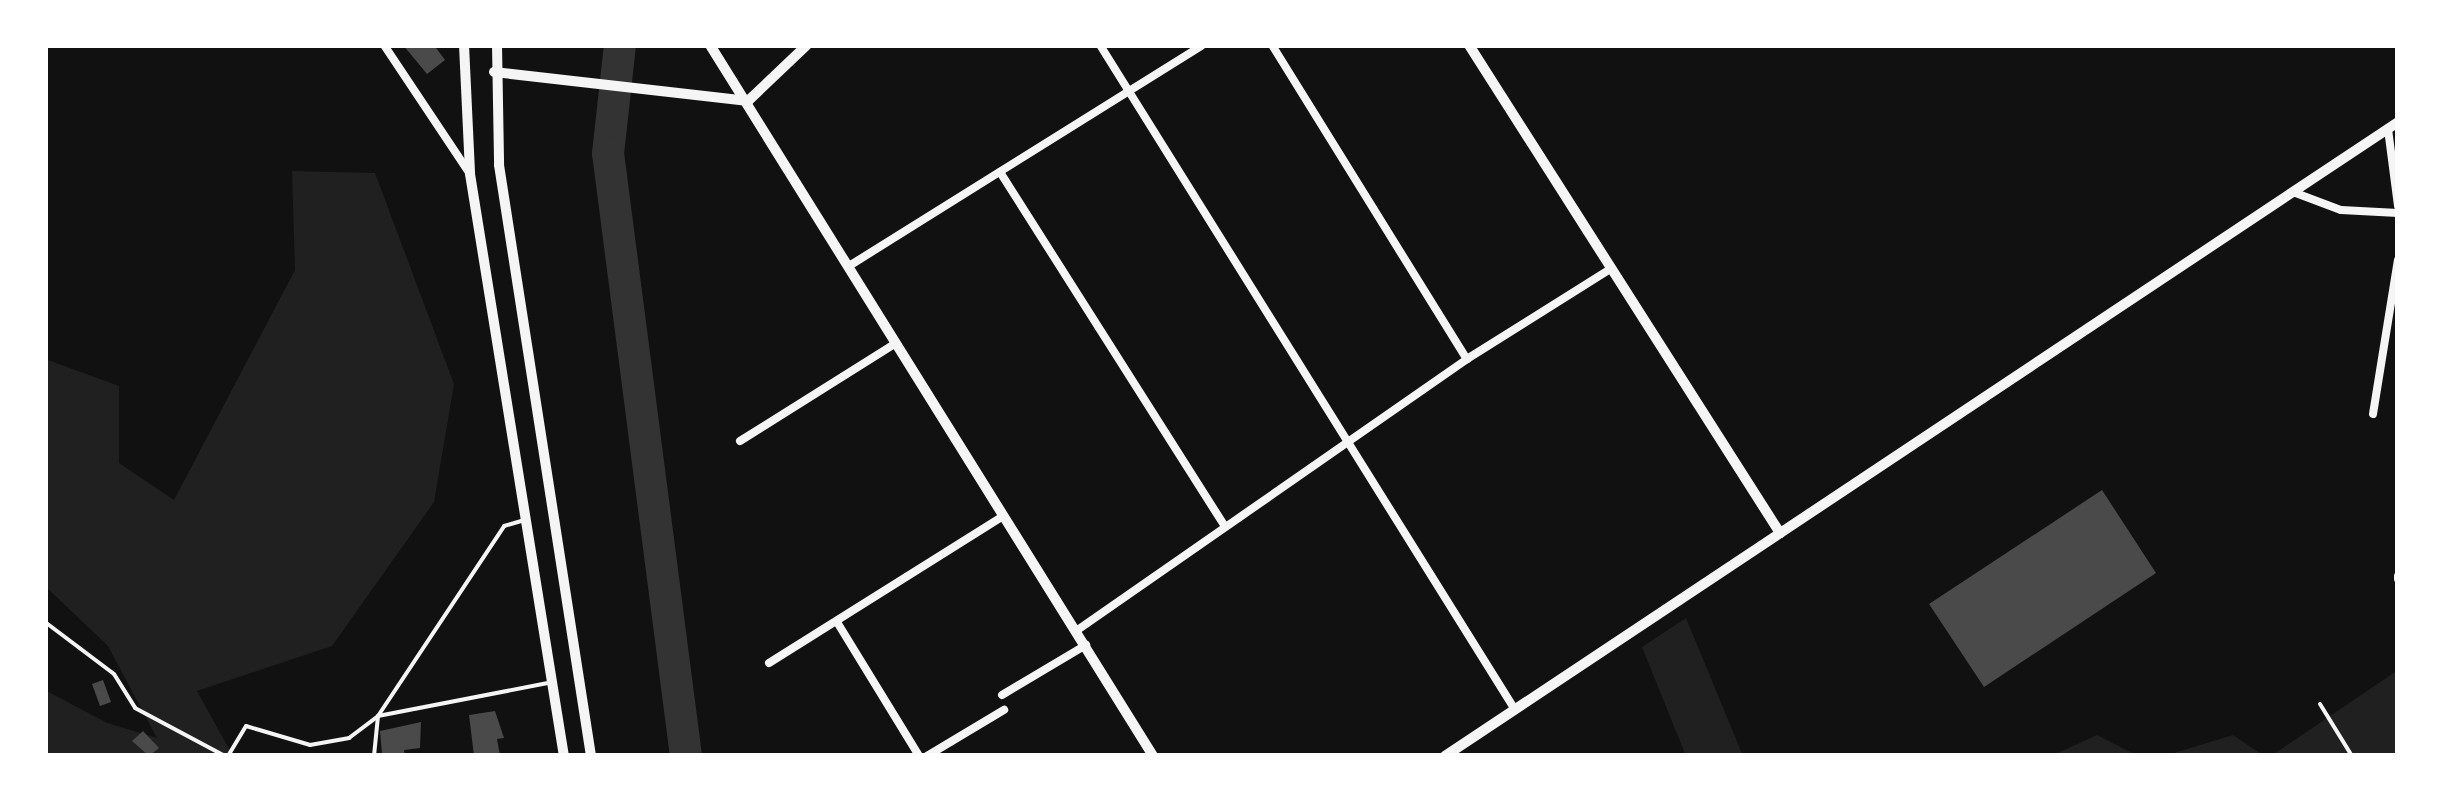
<!DOCTYPE html>
<style>
body{margin:0}
#map{position:relative;width:2443px;height:801px;overflow:hidden;background:#111;font-family:Quicksand,sans-serif}
div>[style]{position:absolute}
.green>*{inset:0;background:#202020}
.river>*{height:32px;margin:-16px;padding:0 16px;transform-origin:16px;border-radius:16px;background:#333}
.building>*{inset:0;background:#4a4a4a}
.service>*{height:4px;margin:-2px;padding:0 2px;transform-origin:2px;border-radius:2px;background:#f5f5f5}
.minor>*{height:8px;margin:-4px;padding:0 4px;transform-origin:4px;border-radius:4px;background:#f5f5f5}
.tertiary>*{height:10px;margin:-5px;padding:0 5px;transform-origin:5px;border-radius:5px;background:#f5f5f5}
span{translate:-50% -50%;white-space:nowrap;text-align:center;line-height:1.15;-webkit-text-stroke:9px #fff;paint-order:stroke}
.frame{position:absolute;inset:0;border:48px solid #fff;pointer-events:none}
</style>
<div id="map">
<div class="green">
<i style="clip-path:polygon(292px 171px,375px 173px,454px 384px,434px 502px,332px 646px,197px 691px,233px 756px,45px 756px,45px 690px,107px 723px,157px 738px,108px 646px,45px 586px,45px 359px,119px 386px,119px 463px,174px 500px,295px 270px)"></i>
<i style="clip-path:polygon(1686px 618px,1743px 756px,1686px 756px,1642px 647px)"></i>
<i style="clip-path:polygon(2398px 670px,2398px 756px,2271px 756px)"></i>
<i style="clip-path:polygon(2097px 735px,2138px 756px,2051px 756px)"></i>
<i style="clip-path:polygon(2233px 735px,2264px 756px,2164px 756px)"></i>
</div>
<div class="river">
<i style="left:620px;top:45px;width:109px;rotate:96.3deg"></i>
<i style="left:608px;top:153px;width:608px;rotate:82.63deg"></i>
</div>
<div class="building">
<i style="clip-path:polygon(403px 45px,434px 45px,445px 60px,427px 74px)"></i>
<i style="clip-path:polygon(2102px 490px,2156px 573px,1984px 687px,1929px 604px)"></i>
<i style="clip-path:polygon(103px 680px,111px 702px,100px 706px,92px 684px)"></i>
<i style="clip-path:polygon(495px 711px,504px 738px,497px 739px,500px 756px,474px 756px,469px 715px)"></i>
<i style="clip-path:polygon(421px 722px,420px 748px,404px 750px,405px 756px,382px 754px,380px 731px)"></i>
<i style="clip-path:polygon(143px 731px,159px 748px,149px 756px,132px 741px)"></i>
</div>
<div class="service">
<i style="left:45px;top:622px;width:86px;rotate:37deg"></i>
<i style="left:114px;top:674px;width:40px;rotate:58deg"></i>
<i style="left:135px;top:708px;width:102px;rotate:28.1deg"></i>
<i style="left:2320px;top:704px;width:61px;rotate:58.4deg"></i>
<i style="left:228px;top:756px;width:35px;rotate:-59deg"></i>
<i style="left:246px;top:726px;width:67px;rotate:16.5deg"></i>
<i style="left:310px;top:745px;width:40px;rotate:-10deg"></i>
<i style="left:349px;top:738px;width:36px;rotate:-37deg"></i>
<i style="left:378px;top:716px;width:228px;rotate:-56.4deg"></i>
<i style="left:504px;top:526px;width:18px;rotate:-16deg"></i>
<i style="left:374px;top:756px;width:40px;rotate:-84.3deg"></i>
<i style="left:378px;top:716px;width:173px;rotate:-11deg"></i>
</div>
<div class="minor">
<i style="left:384px;top:45px;width:155px;rotate:56.3deg"></i>
<i style="left:1100px;top:45px;width:782px;rotate:58.02deg"></i>
<i style="left:1272px;top:45px;width:370px;rotate:58.2deg"></i>
<i style="left:2388px;top:129px;width:78px;rotate:82.6deg"></i>
<i style="left:1000px;top:172px;width:418px;rotate:57.6deg"></i>
<i style="left:2293px;top:192px;width:51px;rotate:20.6deg"></i>
<i style="left:2341px;top:210px;width:57px;rotate:3deg"></i>
<i style="left:849px;top:266px;width:416px;rotate:-32deg"></i>
<i style="left:2373px;top:414px;width:156px;rotate:-80.8deg"></i>
<i style="left:740px;top:441px;width:184px;rotate:-32.1deg"></i>
<i style="left:2398px;top:579px;width:3px;rotate:-90deg"></i>
<i style="left:837px;top:622px;width:157px;rotate:58.5deg"></i>
<i style="left:1076px;top:631px;width:476px;rotate:-34.8deg"></i>
<i style="left:1467px;top:359px;width:168px;rotate:-32.1deg"></i>
<i style="left:769px;top:663px;width:273px;rotate:-32.1deg"></i>
<i style="left:1002px;top:695px;width:98px;rotate:-30.8deg"></i>
<i style="left:927px;top:756px;width:90px;rotate:-30.9deg"></i>
</div>
<div class="tertiary">
<i style="left:464px;top:45px;width:129px;rotate:87.3deg"></i>
<i style="left:470px;top:174px;width:590px;rotate:80.83deg"></i>
<i style="left:497px;top:45px;width:120px;rotate:89deg"></i>
<i style="left:499px;top:165px;width:598px;rotate:81.15deg"></i>
<i style="left:710px;top:45px;width:838px;rotate:58.07deg"></i>
<i style="left:1469px;top:45px;width:579px;rotate:57.49deg"></i>
<i style="left:494px;top:72px;width:256px;rotate:6.5deg"></i>
<i style="left:748px;top:101px;width:81px;rotate:-43.5deg"></i>
<i style="left:1445px;top:756px;width:1145px;rotate:-33.63deg"></i>
</div>
<div class="frame"></div>
</div>
